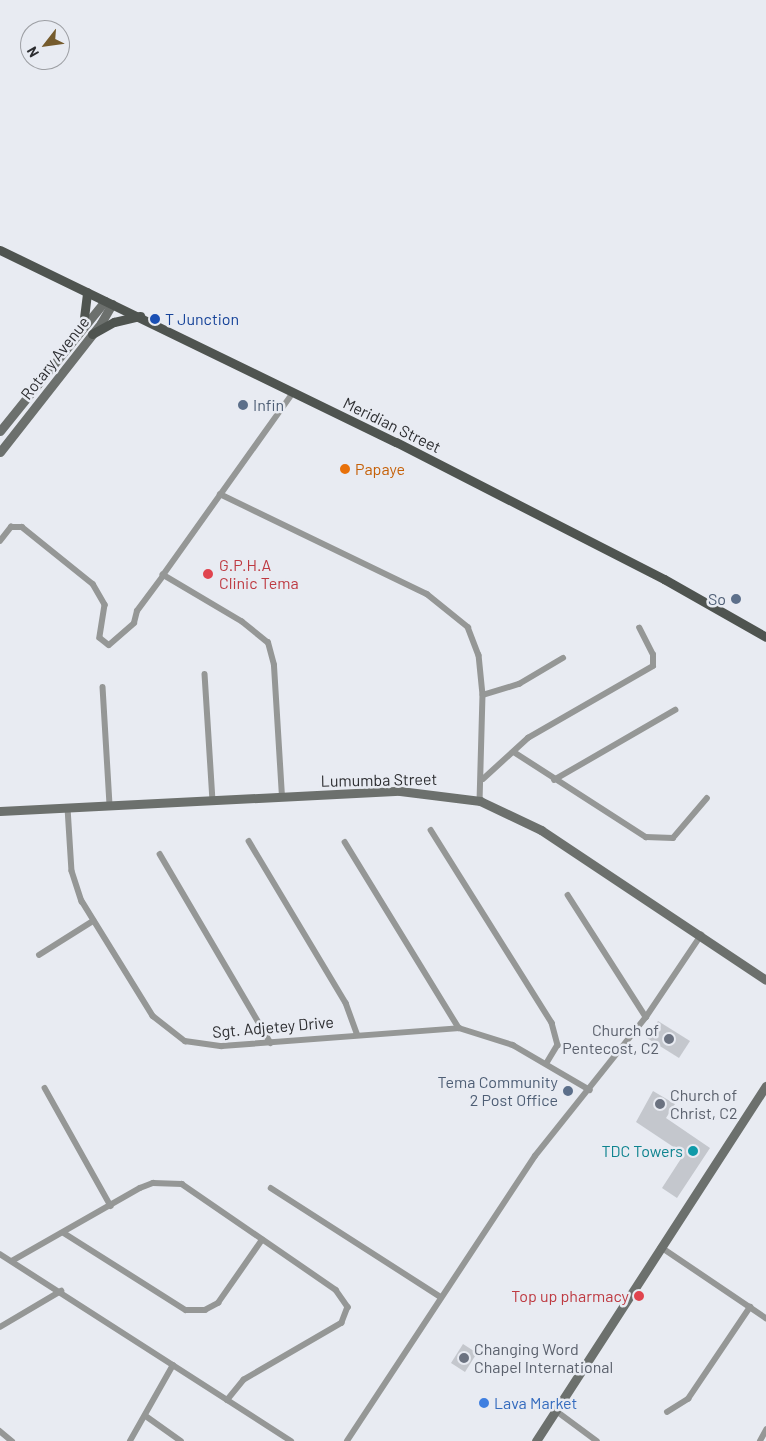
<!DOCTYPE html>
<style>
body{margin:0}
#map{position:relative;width:766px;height:1441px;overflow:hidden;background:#e8ebf2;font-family:Barlow,sans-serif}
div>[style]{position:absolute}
.building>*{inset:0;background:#c4c7cd}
.street>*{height:5.5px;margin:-2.75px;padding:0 2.75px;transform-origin:2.75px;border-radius:2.75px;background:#959796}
.secondary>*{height:9px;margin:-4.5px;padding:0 4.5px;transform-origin:4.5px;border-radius:4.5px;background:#6c706d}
.primary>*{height:9px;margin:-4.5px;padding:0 4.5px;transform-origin:4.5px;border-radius:4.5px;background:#4f5450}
.dots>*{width:14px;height:14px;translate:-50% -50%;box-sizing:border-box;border:2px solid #e8ebf2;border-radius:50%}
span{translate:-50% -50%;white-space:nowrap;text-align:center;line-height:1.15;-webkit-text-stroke:5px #e8ebf2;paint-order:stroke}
.transit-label{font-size:16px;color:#164399}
.left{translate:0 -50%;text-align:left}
.street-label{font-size:16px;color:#2c2d30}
.service-label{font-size:16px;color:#4e5e75}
.right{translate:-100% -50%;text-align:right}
.food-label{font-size:16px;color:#c56008}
.health-label{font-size:16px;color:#be3a42}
.worship-label{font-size:16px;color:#5b616d}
.culture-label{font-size:16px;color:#0d838f}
.shop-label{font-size:16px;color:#366cbe}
.north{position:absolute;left:20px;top:20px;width:50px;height:50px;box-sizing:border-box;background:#e8ebf2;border:1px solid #9d9fa4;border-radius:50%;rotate:240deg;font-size:14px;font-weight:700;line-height:20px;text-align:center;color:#2c2d30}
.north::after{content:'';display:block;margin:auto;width:18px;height:22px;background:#755b2d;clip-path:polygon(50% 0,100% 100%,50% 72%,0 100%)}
</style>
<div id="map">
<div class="building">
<i style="clip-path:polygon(658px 1021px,690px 1041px,679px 1058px,647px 1038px)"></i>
<i style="clip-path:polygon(653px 1091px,675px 1104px,666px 1118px,710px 1148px,677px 1198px,662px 1188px,684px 1154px,636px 1122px)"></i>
<i style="clip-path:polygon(463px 1344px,477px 1353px,465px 1372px,451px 1363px)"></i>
</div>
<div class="street">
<i style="left:220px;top:494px;width:230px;rotate:25.8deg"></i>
<i style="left:427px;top:594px;width:53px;rotate:38.8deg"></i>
<i style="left:468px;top:627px;width:30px;rotate:69deg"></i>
<i style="left:479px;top:655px;width:40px;rotate:84.3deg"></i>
<i style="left:483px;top:695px;width:106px;rotate:91.6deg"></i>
<i style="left:0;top:541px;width:18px;rotate:-52deg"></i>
<i style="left:11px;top:527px;width:11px"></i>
<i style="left:22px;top:527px;width:91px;rotate:38.8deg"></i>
<i style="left:93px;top:584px;width:24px;rotate:60deg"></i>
<i style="left:105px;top:605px;width:33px;rotate:99deg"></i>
<i style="left:100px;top:638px;width:11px;rotate:38deg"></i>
<i style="left:109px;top:645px;width:33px;rotate:-41deg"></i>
<i style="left:134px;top:623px;width:12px;rotate:-76deg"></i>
<i style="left:137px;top:611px;width:44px;rotate:-53.4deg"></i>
<i style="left:205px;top:674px;width:126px;rotate:86.4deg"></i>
<i style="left:103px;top:687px;width:119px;rotate:86.6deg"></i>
<i style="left:483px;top:695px;width:38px;rotate:-17deg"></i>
<i style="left:519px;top:684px;width:51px;rotate:-30.6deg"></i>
<i style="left:514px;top:752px;width:157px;rotate:32.8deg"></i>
<i style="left:646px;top:837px;width:27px;rotate:2deg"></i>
<i style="left:673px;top:838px;width:52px;rotate:-49.6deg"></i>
<i style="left:483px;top:779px;width:61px;rotate:-42.3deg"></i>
<i style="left:528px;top:738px;width:144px;rotate:-29.9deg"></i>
<i style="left:653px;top:666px;width:11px;rotate:-90deg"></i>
<i style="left:653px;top:655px;width:30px;rotate:-117deg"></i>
<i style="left:554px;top:780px;width:140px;rotate:-30deg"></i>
<i style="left:282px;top:797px;width:132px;rotate:-93.5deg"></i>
<i style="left:274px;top:665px;width:23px;rotate:-105deg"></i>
<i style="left:268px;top:643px;width:33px;rotate:-141deg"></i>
<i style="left:242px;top:622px;width:92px;rotate:-149.3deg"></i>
<i style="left:163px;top:575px;width:224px;rotate:-54.5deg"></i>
<i style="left:68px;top:808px;width:63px;rotate:86.4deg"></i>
<i style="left:72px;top:871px;width:32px;rotate:72deg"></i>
<i style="left:82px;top:901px;width:135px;rotate:58.3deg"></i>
<i style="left:153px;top:1016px;width:41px;rotate:38deg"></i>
<i style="left:185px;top:1041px;width:37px;rotate:8deg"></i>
<i style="left:222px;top:1046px;width:238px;rotate:-4.3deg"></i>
<i style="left:459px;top:1028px;width:57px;rotate:17.5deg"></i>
<i style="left:513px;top:1045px;width:89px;rotate:30.3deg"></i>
<i style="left:431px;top:830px;width:228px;rotate:57.9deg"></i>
<i style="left:552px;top:1023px;width:23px;rotate:75deg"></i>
<i style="left:558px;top:1045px;width:21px;rotate:121deg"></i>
<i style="left:249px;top:841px;width:189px;rotate:59.1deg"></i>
<i style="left:346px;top:1003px;width:33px;rotate:70deg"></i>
<i style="left:345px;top:842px;width:218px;rotate:58.5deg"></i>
<i style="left:160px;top:854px;width:219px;rotate:59.6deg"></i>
<i style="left:568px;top:895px;width:145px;rotate:57.4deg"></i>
<i style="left:39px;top:955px;width:64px;rotate:-32.2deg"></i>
<i style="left:45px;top:1088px;width:135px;rotate:60.8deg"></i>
<i style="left:271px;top:1188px;width:202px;rotate:32.7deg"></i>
<i style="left:64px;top:1233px;width:144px;rotate:32.3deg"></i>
<i style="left:186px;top:1310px;width:19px"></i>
<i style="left:205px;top:1310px;width:15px;rotate:-28deg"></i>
<i style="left:218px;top:1303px;width:77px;rotate:-55.1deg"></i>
<i style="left:661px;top:1247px;width:127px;rotate:34.1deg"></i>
<i style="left:0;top:1254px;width:346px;rotate:32.7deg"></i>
<i style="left:12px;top:1261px;width:147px;rotate:-29.7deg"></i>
<i style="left:140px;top:1188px;width:14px;rotate:-21deg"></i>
<i style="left:153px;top:1183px;width:29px;rotate:2deg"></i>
<i style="left:182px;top:1184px;width:187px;rotate:34.5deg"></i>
<i style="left:336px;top:1290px;width:21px;rotate:55deg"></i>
<i style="left:348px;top:1307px;width:17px;rotate:111deg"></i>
<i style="left:342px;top:1323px;width:113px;rotate:149.8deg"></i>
<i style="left:244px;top:1380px;width:26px;rotate:129deg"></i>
<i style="left:0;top:1327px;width:71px;rotate:-30.5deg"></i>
<i style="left:555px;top:1410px;width:52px;rotate:36.4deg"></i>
<i style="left:667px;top:1412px;width:25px;rotate:-32deg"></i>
<i style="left:688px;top:1399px;width:111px;rotate:-56deg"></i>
<i style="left:146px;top:1416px;width:43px;rotate:35.5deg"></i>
<i style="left:0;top:1431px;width:16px;rotate:40deg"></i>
<i style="left:130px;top:1441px;width:87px;rotate:-60.5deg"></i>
<i style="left:347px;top:1441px;width:341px;rotate:-56.6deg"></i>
<i style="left:535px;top:1156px;width:178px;rotate:-51.4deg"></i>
<i style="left:646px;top:1017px;width:99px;rotate:-56.1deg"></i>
<i style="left:760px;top:1441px;width:13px;rotate:-61deg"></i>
</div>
<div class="secondary">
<i style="left:0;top:431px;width:167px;rotate:-51.1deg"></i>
<i style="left:0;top:452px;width:164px;rotate:-51.9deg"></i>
<i style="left:101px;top:323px;width:22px;rotate:-60deg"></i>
<i style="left:0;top:811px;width:400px;rotate:-2.9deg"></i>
<i style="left:400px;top:791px;width:81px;rotate:7.1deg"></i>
<i style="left:480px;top:801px;width:68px;rotate:25.4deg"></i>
<i style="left:541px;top:830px;width:270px;rotate:33.7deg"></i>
<i style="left:536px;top:1441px;width:423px;rotate:-57.1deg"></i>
</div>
<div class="primary">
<i style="left:0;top:250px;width:440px;rotate:25.9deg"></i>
<i style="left:396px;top:442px;width:301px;rotate:27.1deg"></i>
<i style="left:664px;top:579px;width:117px;rotate:29.6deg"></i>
<i style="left:83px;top:326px;width:34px;rotate:-83deg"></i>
<i style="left:92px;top:334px;width:25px;rotate:-29deg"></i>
<i style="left:114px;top:322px;width:27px;rotate:-13deg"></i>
</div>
<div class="dots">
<i style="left:155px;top:319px;background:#1a4fb4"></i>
<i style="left:243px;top:405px;background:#5c6f8a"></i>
<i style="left:345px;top:469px;background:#e8710a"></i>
<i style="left:208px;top:574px;background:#e0444e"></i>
<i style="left:736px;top:599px;background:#5c6f8a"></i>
<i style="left:669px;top:1039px;background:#6b7280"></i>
<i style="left:568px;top:1091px;background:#5c6f8a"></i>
<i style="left:660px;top:1104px;background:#6b7280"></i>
<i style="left:693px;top:1151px;background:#0f9aa8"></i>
<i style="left:639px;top:1296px;background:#e0444e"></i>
<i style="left:464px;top:1358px;background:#6b7280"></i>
<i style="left:484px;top:1403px;background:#3f7fe0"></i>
</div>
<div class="transit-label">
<span class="left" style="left:165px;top:319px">T Junction</span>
</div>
<div class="street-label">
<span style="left:55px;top:358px;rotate:-52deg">Rotary Avenue</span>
<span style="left:392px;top:425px;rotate:26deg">Meridian Street</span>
<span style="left:379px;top:780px;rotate:-1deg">Lumumba Street</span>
<span style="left:273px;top:1027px;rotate:-5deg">Sgt. Adjetey Drive</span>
</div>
<div class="service-label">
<span class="left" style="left:253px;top:405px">Infin</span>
<span class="right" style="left:726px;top:599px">So</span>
<span class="right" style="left:558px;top:1091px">Tema Community<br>2 Post Office</span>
</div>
<div class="food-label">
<span class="left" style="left:355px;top:469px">Papaye</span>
</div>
<div class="health-label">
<span class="left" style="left:219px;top:574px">G.P.H.A<br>Clinic Tema</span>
<span class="right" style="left:629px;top:1296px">Top up pharmacy</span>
</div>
<div class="worship-label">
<span class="right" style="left:659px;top:1039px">Church of<br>Pentecost, C2</span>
<span class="left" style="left:670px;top:1104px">Church of<br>Christ, C2</span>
<span class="left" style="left:474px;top:1358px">Changing Word<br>Chapel International</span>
</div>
<div class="culture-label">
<span class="right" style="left:683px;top:1151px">TDC Towers</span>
</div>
<div class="shop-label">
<span class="left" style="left:494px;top:1403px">Lava Market</span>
</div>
<div class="north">N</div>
</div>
